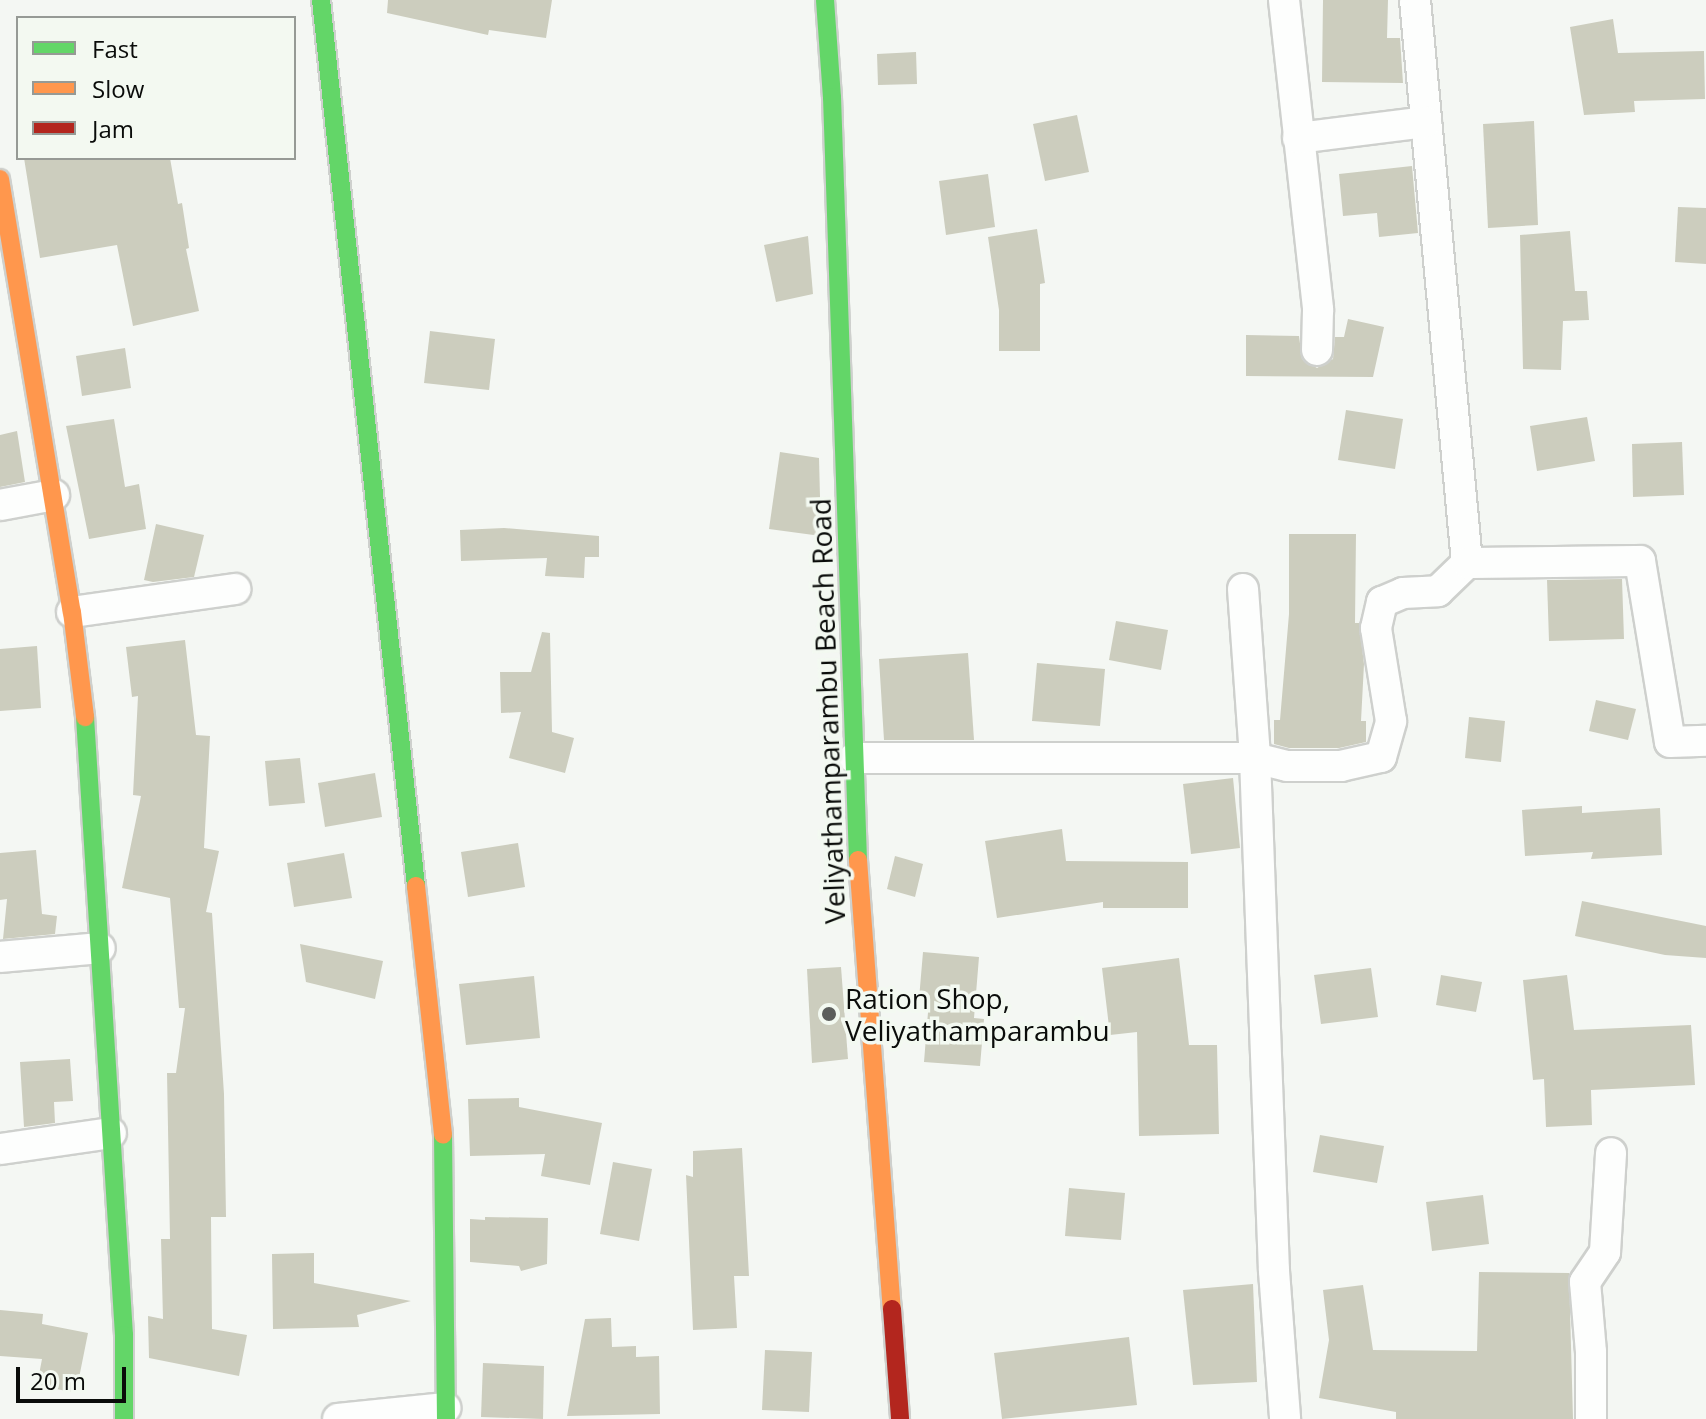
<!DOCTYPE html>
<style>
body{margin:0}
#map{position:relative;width:1706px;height:1419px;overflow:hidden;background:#f4f7f3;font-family:"Open Sans",sans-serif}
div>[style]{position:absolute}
.building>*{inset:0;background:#cccdbe}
.roads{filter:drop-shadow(2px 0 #ced0cd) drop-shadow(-2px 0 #ced0cd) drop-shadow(0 2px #ced0cd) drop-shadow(0 -2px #ced0cd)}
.street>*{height:30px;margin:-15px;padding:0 15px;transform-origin:15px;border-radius:15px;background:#fdfefd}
.fast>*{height:18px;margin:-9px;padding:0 9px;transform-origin:9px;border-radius:9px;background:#63d668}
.slow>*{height:18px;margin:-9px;padding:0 9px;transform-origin:9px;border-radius:9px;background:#ff974d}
.jam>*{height:18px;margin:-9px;padding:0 9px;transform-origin:9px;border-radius:9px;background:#b3261e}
.dots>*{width:22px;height:22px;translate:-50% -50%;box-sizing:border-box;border:4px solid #f3f9f1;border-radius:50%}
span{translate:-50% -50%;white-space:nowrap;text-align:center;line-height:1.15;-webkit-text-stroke:7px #f3f9f1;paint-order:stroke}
.street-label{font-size:28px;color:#0a0c0a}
.poi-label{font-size:28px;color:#0a0c0a}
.left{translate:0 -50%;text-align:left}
.legend{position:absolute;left:16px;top:16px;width:280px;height:144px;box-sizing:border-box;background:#f3f9f1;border:2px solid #969a95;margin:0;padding:10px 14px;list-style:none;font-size:24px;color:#0a0c0a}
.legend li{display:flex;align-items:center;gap:16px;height:40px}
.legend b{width:40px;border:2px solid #969a95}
.scale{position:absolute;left:16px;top:1367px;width:110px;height:36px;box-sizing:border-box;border:4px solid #0a0c0a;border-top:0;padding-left:10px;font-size:24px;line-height:28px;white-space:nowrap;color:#0a0c0a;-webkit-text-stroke:6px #f3f9f1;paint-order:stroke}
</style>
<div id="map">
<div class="building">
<i style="clip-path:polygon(388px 0,552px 0,546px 38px,489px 30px,488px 35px,387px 13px)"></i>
<i style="clip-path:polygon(1323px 0,1388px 0,1387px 38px,1400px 38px,1403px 83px,1322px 82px)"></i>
<i style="clip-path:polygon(1613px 19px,1618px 53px,1704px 51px,1705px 99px,1634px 101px,1635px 112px,1584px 115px,1570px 27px)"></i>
<i style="clip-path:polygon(916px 52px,917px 84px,878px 85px,877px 54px)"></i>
<i style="clip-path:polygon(1077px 115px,1089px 172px,1045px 181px,1033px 124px)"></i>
<i style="clip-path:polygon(1534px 121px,1538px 225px,1488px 228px,1483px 124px)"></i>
<i style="clip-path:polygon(24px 158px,170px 158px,178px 204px,182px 203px,189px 248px,186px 249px,199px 311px,133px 326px,117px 245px,40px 258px)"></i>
<i style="clip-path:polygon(1412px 166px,1418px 233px,1379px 237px,1377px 213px,1343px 216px,1339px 174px)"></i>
<i style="clip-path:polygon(988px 174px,995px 227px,946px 235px,939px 181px)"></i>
<i style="clip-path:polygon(1678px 207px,1706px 208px,1706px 264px,1675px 262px)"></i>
<i style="clip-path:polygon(1037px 229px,1045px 283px,1040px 284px,1040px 351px,999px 351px,999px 310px,988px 237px)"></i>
<i style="clip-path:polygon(1570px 231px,1575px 291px,1587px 291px,1589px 320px,1563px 321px,1561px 370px,1523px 369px,1520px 235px)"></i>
<i style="clip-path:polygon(808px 236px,813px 294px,776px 302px,764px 245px)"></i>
<i style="clip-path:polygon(1348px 319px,1384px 327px,1373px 377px,1246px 376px,1246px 335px,1299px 336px,1302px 359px,1317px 368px,1333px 359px,1335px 337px,1344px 337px)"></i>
<i style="clip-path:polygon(430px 331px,495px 339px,489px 390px,424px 383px)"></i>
<i style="clip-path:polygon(125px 348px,131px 388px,82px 396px,76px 356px)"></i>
<i style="clip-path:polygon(1346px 410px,1403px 419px,1395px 469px,1338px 460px)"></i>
<i style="clip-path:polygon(1587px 417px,1595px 461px,1537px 471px,1530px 426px)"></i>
<i style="clip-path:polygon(114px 419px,125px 487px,139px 484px,146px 529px,89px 539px,66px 426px)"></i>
<i style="clip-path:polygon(17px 431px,25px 482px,0 487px,0 435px)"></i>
<i style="clip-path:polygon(1682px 442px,1684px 495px,1633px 497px,1632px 444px)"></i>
<i style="clip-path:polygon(780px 452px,819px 458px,821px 536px,769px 529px)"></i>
<i style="clip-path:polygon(156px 524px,204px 535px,194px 577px,153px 582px,144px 580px)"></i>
<i style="clip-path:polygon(504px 528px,599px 536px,599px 557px,585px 557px,584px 578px,545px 576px,547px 558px,461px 561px,460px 530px)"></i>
<i style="clip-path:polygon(1289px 534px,1356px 534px,1355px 623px,1359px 623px,1364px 664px,1361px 721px,1366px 721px,1366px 742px,1339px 748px,1289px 748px,1274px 744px,1274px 720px,1280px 720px,1289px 614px)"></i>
<i style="clip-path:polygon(1622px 579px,1624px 639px,1549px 641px,1547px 580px)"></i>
<i style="clip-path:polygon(1116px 621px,1168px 630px,1161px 670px,1109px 660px)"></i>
<i style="clip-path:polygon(542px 632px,550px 633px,552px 732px,574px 738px,565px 773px,509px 758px,521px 712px,501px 713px,500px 672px,531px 672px)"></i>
<i style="clip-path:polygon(185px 640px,196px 735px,210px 736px,204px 848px,219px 851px,206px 912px,212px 913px,224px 1094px,226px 1217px,211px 1217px,212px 1329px,247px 1335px,239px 1376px,149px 1358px,148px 1316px,163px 1319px,161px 1239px,170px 1239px,167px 1073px,176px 1073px,185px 1008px,179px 1008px,170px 898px,122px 888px,141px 796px,133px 795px,138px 696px,132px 697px,126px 647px)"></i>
<i style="clip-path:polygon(37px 646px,41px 708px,0 711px,0 649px)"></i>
<i style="clip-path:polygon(968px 653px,974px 740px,884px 740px,879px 659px)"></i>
<i style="clip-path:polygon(1037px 663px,1105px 669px,1100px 726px,1032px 721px)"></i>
<i style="clip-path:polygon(1596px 700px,1636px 709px,1628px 740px,1589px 731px)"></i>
<i style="clip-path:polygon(1469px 717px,1505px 721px,1501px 762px,1465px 758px)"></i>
<i style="clip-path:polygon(300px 758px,305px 803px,269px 806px,265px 761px)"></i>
<i style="clip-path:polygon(375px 773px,382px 817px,325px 827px,318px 783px)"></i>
<i style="clip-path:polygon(1233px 778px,1240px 848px,1191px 854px,1183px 784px)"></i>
<i style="clip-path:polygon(1582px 806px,1582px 813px,1660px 808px,1662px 855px,1591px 859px,1593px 852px,1525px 856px,1522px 810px)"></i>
<i style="clip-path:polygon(1062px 829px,1066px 861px,1188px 862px,1188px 908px,1103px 908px,1103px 902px,997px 918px,985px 841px)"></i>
<i style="clip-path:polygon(518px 843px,525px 887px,468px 897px,461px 852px)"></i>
<i style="clip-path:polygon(36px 850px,42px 914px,57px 916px,55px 934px,3px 939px,7px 899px,0 900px,0 853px)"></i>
<i style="clip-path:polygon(344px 853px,352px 898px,294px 907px,287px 863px)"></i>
<i style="clip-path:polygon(895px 856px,923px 864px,915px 897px,887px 889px)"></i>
<i style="clip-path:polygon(1582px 901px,1706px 926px,1706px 958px,1665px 955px,1575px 936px)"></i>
<i style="clip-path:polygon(300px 944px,383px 961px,375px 999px,306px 982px)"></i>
<i style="clip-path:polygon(923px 952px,979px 957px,974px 1018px,984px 1019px,980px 1066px,924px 1062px,929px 1000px,919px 999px)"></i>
<i style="clip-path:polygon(1179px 958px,1189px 1045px,1217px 1045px,1219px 1134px,1139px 1136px,1137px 1032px,1110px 1035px,1102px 968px)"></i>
<i style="clip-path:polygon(841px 967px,848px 1059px,812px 1063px,807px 969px)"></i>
<i style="clip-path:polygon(1371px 968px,1378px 1017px,1321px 1024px,1314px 975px)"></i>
<i style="clip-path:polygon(1441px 975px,1482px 982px,1476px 1012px,1436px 1005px)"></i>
<i style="clip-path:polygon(1567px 975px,1574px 1030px,1691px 1025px,1695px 1085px,1591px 1090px,1592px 1125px,1546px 1127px,1544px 1079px,1533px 1080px,1523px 980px)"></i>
<i style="clip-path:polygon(534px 976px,540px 1038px,466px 1045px,459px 984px)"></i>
<i style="clip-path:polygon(70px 1059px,73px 1101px,54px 1102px,55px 1123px,24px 1127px,20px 1062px)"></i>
<i style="clip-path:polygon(519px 1098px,519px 1107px,602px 1123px,590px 1185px,541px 1176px,545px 1154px,470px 1156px,468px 1099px)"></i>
<i style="clip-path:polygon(1320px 1135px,1384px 1146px,1377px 1183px,1313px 1172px)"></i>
<i style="clip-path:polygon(742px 1148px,749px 1276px,734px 1276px,737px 1328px,693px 1330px,686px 1175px,693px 1177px,693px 1151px)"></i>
<i style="clip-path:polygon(613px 1162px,652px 1169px,639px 1241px,600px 1234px)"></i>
<i style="clip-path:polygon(1069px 1188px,1125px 1193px,1121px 1240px,1065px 1236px)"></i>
<i style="clip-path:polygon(1483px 1195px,1489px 1244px,1432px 1251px,1426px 1202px)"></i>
<i style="clip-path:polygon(485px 1217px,548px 1218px,547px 1264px,521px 1271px,519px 1266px,470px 1262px,470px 1219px,485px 1220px)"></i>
<i style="clip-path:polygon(314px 1253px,314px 1283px,411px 1301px,357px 1315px,359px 1327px,273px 1329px,272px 1254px)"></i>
<i style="clip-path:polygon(1479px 1272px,1569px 1273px,1573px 1419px,1396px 1419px,1396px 1412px,1319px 1398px,1329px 1340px,1323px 1290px,1363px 1285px,1373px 1350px,1477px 1351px)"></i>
<i style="clip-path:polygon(1253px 1284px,1257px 1382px,1193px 1385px,1183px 1290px)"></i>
<i style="clip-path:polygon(0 1310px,43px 1314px,42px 1324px,88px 1333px,76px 1393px,37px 1385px,42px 1359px,0 1356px)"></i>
<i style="clip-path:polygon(611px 1318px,612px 1347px,636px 1346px,636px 1357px,659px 1356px,660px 1414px,567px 1416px,585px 1319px)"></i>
<i style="clip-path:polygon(1129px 1337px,1137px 1405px,1002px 1419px,994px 1353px)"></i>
<i style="clip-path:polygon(765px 1350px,812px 1352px,809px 1412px,762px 1410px)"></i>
<i style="clip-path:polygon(483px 1363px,544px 1366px,543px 1419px,481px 1417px)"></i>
</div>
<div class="roads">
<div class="street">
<i style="left:1284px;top:0;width:312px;rotate:83.7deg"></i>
<i style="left:1318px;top:310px;width:40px;rotate:91.4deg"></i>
<i style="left:1415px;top:0;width:565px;rotate:84.72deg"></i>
<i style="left:1298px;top:138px;width:129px;rotate:-7.1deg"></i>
<i style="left:0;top:505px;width:55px;rotate:-10.5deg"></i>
<i style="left:1243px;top:589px;width:169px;rotate:85.9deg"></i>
<i style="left:1255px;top:758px;width:513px;rotate:87.88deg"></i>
<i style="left:1274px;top:1271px;width:148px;rotate:85.7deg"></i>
<i style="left:72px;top:612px;width:165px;rotate:-8deg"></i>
<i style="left:854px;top:758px;width:401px"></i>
<i style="left:1255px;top:758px;width:33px;rotate:14deg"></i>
<i style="left:1287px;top:766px;width:54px"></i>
<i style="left:1341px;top:766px;width:41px;rotate:-12.7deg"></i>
<i style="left:1381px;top:757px;width:37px;rotate:-74deg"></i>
<i style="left:1391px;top:721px;width:94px;rotate:-99.2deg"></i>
<i style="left:1376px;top:628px;width:27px;rotate:-77deg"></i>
<i style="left:1382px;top:602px;width:23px;rotate:-23deg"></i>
<i style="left:1403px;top:593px;width:35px;rotate:-3deg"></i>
<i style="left:1438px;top:591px;width:40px;rotate:-44deg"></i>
<i style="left:1467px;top:563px;width:173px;rotate:-0.7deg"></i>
<i style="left:1640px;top:561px;width:183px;rotate:80.6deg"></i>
<i style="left:1670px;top:742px;width:36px;rotate:-2deg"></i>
<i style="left:0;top:957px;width:100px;rotate:-5.1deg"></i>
<i style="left:0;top:1149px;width:112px;rotate:-8.2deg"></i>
<i style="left:338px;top:1419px;width:108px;rotate:-5.9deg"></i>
<i style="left:1591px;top:1419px;width:67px;rotate:-90deg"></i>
<i style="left:1591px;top:1352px;width:70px;rotate:-94.9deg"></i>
<i style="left:1585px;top:1282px;width:36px;rotate:-56deg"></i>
<i style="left:1605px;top:1252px;width:99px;rotate:-86.5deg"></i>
</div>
<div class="fast">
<i style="left:321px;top:0;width:891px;rotate:83.88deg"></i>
<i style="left:825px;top:0;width:97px;rotate:85.9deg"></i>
<i style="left:832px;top:97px;width:763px;rotate:88.05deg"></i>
<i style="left:85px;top:717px;width:619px;rotate:86.39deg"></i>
<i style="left:124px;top:1335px;width:84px;rotate:90deg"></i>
<i style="left:443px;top:1135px;width:284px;rotate:89.4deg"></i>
</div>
<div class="slow">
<i style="left:0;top:179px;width:439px;rotate:80.6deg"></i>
<i style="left:72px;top:612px;width:106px;rotate:82.9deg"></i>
<i style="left:858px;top:860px;width:450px;rotate:85.7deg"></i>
<i style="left:416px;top:886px;width:250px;rotate:83.8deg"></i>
</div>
<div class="jam">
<i style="left:892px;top:1309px;width:110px;rotate:85.8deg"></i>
</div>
</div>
<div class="dots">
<i style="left:829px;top:1014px;background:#5c5e5c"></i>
</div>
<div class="street-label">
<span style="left:827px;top:711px;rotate:-92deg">Veliyathamparambu Beach Road</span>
</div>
<div class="poi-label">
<span class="left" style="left:845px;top:1014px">Ration Shop,<br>Veliyathamparambu</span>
</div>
<ul class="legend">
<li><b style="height:10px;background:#63d668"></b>Fast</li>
<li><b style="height:10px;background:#ff974d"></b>Slow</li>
<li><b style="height:10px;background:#b3261e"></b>Jam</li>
</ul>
<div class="scale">20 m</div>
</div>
